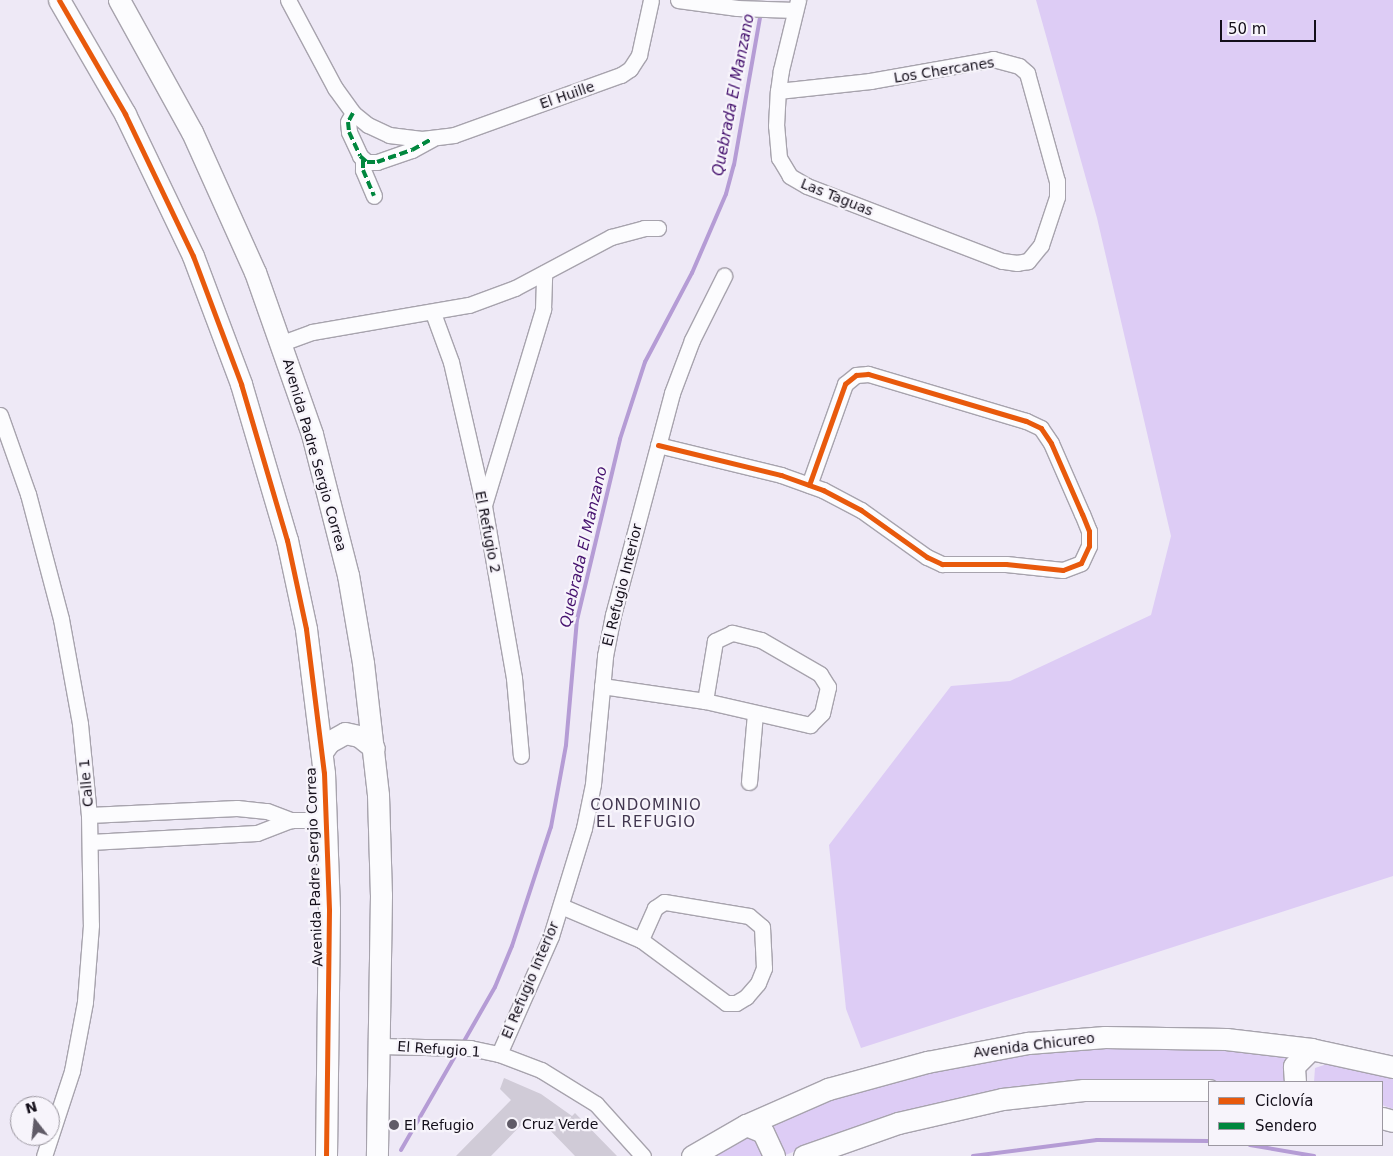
<!DOCTYPE html>
<meta charset="utf-8">
<style>
body{margin:0}
#map{position:relative;width:1393px;height:1156px;overflow:hidden;background:#eee9f6;font-family:"DejaVu Sans",sans-serif}
div>[style]{position:absolute}
.green>*{inset:0;background:#ddccf5}
.stream>*{height:4px;margin:-2px;padding:0 2px;transform-origin:2px;border-radius:2px;background:#b59cd5}
.building>*{inset:0;background:#d0cbd7}
.roads{filter:drop-shadow(1px 0 #a7a3ad) drop-shadow(-1px 0 #a7a3ad) drop-shadow(0 1px #a7a3ad) drop-shadow(0 -1px #a7a3ad)}
.street>*{height:15px;margin:-7.5px;padding:0 7.5px;transform-origin:7.5px;border-radius:7.5px;background:#fcfcfe}
.secondary>*{height:21px;margin:-10.5px;padding:0 10.5px;transform-origin:10.5px;border-radius:10.5px;background:#fcfcfe}
.quiet>*{height:4px;margin-top:-2px;transform-origin:0;background:repeating-linear-gradient(90deg,#00873e 0 8px,transparent 0 12px)}
.cycleway>*{height:5px;margin:-2.5px;padding:0 2.5px;transform-origin:2.5px;border-radius:2.5px;background:#e8590c}
.dots>*{width:14px;height:14px;translate:-50% -50%;box-sizing:border-box;border:2px solid #f7f4fb;border-radius:50%}
span{translate:-50% -50%;white-space:nowrap;text-align:center;line-height:1.15;-webkit-text-stroke:4.5px #f7f4fb;paint-order:stroke}
.street-label{font-size:14px;color:#140f1a}
.poi-label{font-size:14px;color:#140f1a}
.left{translate:0 -50%;text-align:left}
.water-label{font-size:15px;color:#45116e;font-style:italic}
.neighbourhood-label{font-size:15px;color:#423750;letter-spacing:1px}
.legend{position:absolute;left:1208px;top:1081px;width:175px;height:65px;box-sizing:border-box;background:#f7f4fb;border:1px solid #9c98a1;margin:0;padding:6px 9px;list-style:none;font-size:15px;color:#140f1a}
.legend li{display:flex;align-items:center;gap:10px;height:25px}
.legend b{width:25px;border:1px solid #9c98a1}
.north{position:absolute;left:10px;top:1096px;width:50px;height:50px;box-sizing:border-box;background:#f7f4fb;border:1px solid #9c98a1;border-radius:50%;rotate:344deg;font-size:14px;font-weight:700;line-height:20px;text-align:center;color:#140f1a}
.north::after{content:'';display:block;margin:auto;width:18px;height:22px;background:#605b67;clip-path:polygon(50% 0,100% 100%,50% 72%,0 100%)}
.scale{position:absolute;left:1220px;top:20px;width:96px;height:22px;box-sizing:border-box;border:2px solid #140f1a;border-top:0;padding-left:6px;font-size:15px;line-height:18px;white-space:nowrap;color:#140f1a;-webkit-text-stroke:4px #f7f4fb;paint-order:stroke}
</style>
<div id="map">
<div class="green">
<i style="clip-path:polygon(1036px 0,1393px 0,1393px 876px,861px 1048px,846px 1009px,829px 845px,951px 686px,1010px 681px,1151px 615px,1171px 536px,1097px 218px)"></i>
<i style="clip-path:polygon(1134px 1044px,1292px 1053px,1288px 1082px,1169px 1080px,850px 1129px,783px 1156px,768px 1127px,793px 1112px,839px 1097px,991px 1055px)"></i>
<i style="clip-path:polygon(1336px 1061px,1393px 1077px,1393px 1109px,1382px 1105px,1382px 1082px,1314px 1082px,1315px 1068px)"></i>
<i style="clip-path:polygon(757px 1135px,770px 1156px,709px 1156px,738px 1139px)"></i>
</div>
<div class="stream">
<i style="left:463px;top:1043px;width:64px;rotate:-60.3deg"></i>
<i style="left:495px;top:987px;width:44px;rotate:-67.5deg"></i>
<i style="left:512px;top:946px;width:125px;rotate:-71.9deg"></i>
<i style="left:551px;top:827px;width:83px;rotate:-79.6deg"></i>
<i style="left:566px;top:745px;width:125px;rotate:-85deg"></i>
<i style="left:577px;top:620px;width:186px;rotate:-76.6deg"></i>
<i style="left:620px;top:439px;width:81px;rotate:-72deg"></i>
<i style="left:645px;top:362px;width:101px;rotate:-62.2deg"></i>
<i style="left:692px;top:273px;width:86px;rotate:-66.7deg"></i>
<i style="left:726px;top:194px;width:30px;rotate:-75deg"></i>
<i style="left:734px;top:165px;width:155px;rotate:-80deg"></i>
<i style="left:1250px;top:1145px;width:65px;rotate:9.8deg"></i>
<i style="left:401px;top:1150px;width:114px;rotate:-60.1deg"></i>
<i style="left:973px;top:1156px;width:125px;rotate:-7.4deg"></i>
<i style="left:1097px;top:1140px;width:112px;rotate:0.5deg"></i>
</div>
<div class="building">
<i style="clip-path:polygon(504px 1078px,541px 1094px,572px 1116px,575px 1113px,617px 1156px,575px 1156px,545px 1125px,541px 1129px,529px 1117px,491px 1156px,456px 1156px,511px 1100px,500px 1089px)"></i>
</div>
<div class="roads">
<div class="street">
<i style="left:288px;top:0;width:100px;rotate:61.9deg"></i>
<i style="left:335px;top:88px;width:31px;rotate:54deg"></i>
<i style="left:353px;top:113px;width:19px;rotate:39deg"></i>
<i style="left:368px;top:125px;width:23px;rotate:25deg"></i>
<i style="left:389px;top:135px;width:33px;rotate:7deg"></i>
<i style="left:422px;top:139px;width:32px;rotate:-7deg"></i>
<i style="left:454px;top:135px;width:177px;rotate:-19.8deg"></i>
<i style="left:621px;top:75px;width:11px;rotate:-34deg"></i>
<i style="left:630px;top:69px;width:17px;rotate:-57deg"></i>
<i style="left:639px;top:55px;width:56px;rotate:-77.7deg"></i>
<i style="left:678px;top:0;width:60px;rotate:7.7deg"></i>
<i style="left:737px;top:8px;width:58px;rotate:2deg"></i>
<i style="left:778px;top:91px;width:93px;rotate:-6.2deg"></i>
<i style="left:870px;top:81px;width:125px;rotate:-10.1deg"></i>
<i style="left:993px;top:59px;width:27px;rotate:15deg"></i>
<i style="left:1019px;top:66px;width:11px;rotate:41deg"></i>
<i style="left:1027px;top:73px;width:112px;rotate:74.5deg"></i>
<i style="left:1057px;top:181px;width:16px;rotate:90deg"></i>
<i style="left:1057px;top:197px;width:51px;rotate:108.4deg"></i>
<i style="left:1041px;top:245px;width:21px;rotate:129deg"></i>
<i style="left:1028px;top:261px;width:11px;rotate:170deg"></i>
<i style="left:1017px;top:263px;width:15px;rotate:-172deg"></i>
<i style="left:1002px;top:261px;width:209px;rotate:-159deg"></i>
<i style="left:807px;top:186px;width:20px;rotate:-150deg"></i>
<i style="left:790px;top:176px;width:21px;rotate:-121deg"></i>
<i style="left:779px;top:158px;width:32px;rotate:-95deg"></i>
<i style="left:776px;top:126px;width:35px;rotate:-87deg"></i>
<i style="left:778px;top:91px;width:21px;rotate:-82deg"></i>
<i style="left:781px;top:70px;width:72px;rotate:-76.3deg"></i>
<i style="left:353px;top:113px;width:10px;rotate:119deg"></i>
<i style="left:348px;top:122px;width:10px;rotate:84deg"></i>
<i style="left:349px;top:132px;width:26px;rotate:65deg"></i>
<i style="left:360px;top:156px;width:9px;rotate:41deg"></i>
<i style="left:367px;top:162px;width:10px"></i>
<i style="left:377px;top:162px;width:37px;rotate:-19deg"></i>
<i style="left:412px;top:150px;width:23px;rotate:-29deg"></i>
<i style="left:363px;top:160px;width:10px;rotate:90deg"></i>
<i style="left:363px;top:170px;width:28px;rotate:67deg"></i>
<i style="left:433px;top:313px;width:52px;rotate:69.8deg"></i>
<i style="left:451px;top:362px;width:148px;rotate:77.1deg"></i>
<i style="left:484px;top:506px;width:175px;rotate:80.1deg"></i>
<i style="left:514px;top:678px;width:78px;rotate:84.9deg"></i>
<i style="left:282px;top:343px;width:32px;rotate:-20deg"></i>
<i style="left:312px;top:332px;width:159px;rotate:-9.8deg"></i>
<i style="left:469px;top:305px;width:49px;rotate:-20.3deg"></i>
<i style="left:515px;top:288px;width:109px;rotate:-28deg"></i>
<i style="left:611px;top:237px;width:34px;rotate:-15deg"></i>
<i style="left:644px;top:228px;width:14px"></i>
<i style="left:0;top:415px;width:84px;rotate:70.5deg"></i>
<i style="left:28px;top:494px;width:129px;rotate:75.2deg"></i>
<i style="left:61px;top:619px;width:107px;rotate:79.7deg"></i>
<i style="left:80px;top:724px;width:91px;rotate:84.4deg"></i>
<i style="left:89px;top:815px;width:110px;rotate:89deg"></i>
<i style="left:91px;top:925px;width:77px;rotate:94.5deg"></i>
<i style="left:85px;top:1002px;width:70px;rotate:100.7deg"></i>
<i style="left:72px;top:1071px;width:89px;rotate:108.2deg"></i>
<i style="left:658px;top:445px;width:127px;rotate:13.7deg"></i>
<i style="left:781px;top:475px;width:45px;rotate:19.7deg"></i>
<i style="left:823px;top:490px;width:43px;rotate:27.8deg"></i>
<i style="left:861px;top:510px;width:81px;rotate:35.5deg"></i>
<i style="left:927px;top:557px;width:17px;rotate:25deg"></i>
<i style="left:942px;top:564px;width:64px"></i>
<i style="left:1006px;top:564px;width:57px;rotate:6deg"></i>
<i style="left:1063px;top:570px;width:19px;rotate:-21deg"></i>
<i style="left:1081px;top:563px;width:19px;rotate:-65deg"></i>
<i style="left:1089px;top:546px;width:15px;rotate:-90deg"></i>
<i style="left:1089px;top:531px;width:18px;rotate:-112deg"></i>
<i style="left:1082px;top:514px;width:77px;rotate:-113.6deg"></i>
<i style="left:1051px;top:443px;width:18px;rotate:-124deg"></i>
<i style="left:1041px;top:428px;width:17px;rotate:-155deg"></i>
<i style="left:1026px;top:421px;width:165px;rotate:-163.4deg"></i>
<i style="left:868px;top:374px;width:12px;rotate:175deg"></i>
<i style="left:856px;top:375px;width:14px;rotate:141deg"></i>
<i style="left:845px;top:384px;width:107px;rotate:109.6deg"></i>
<i style="left:484px;top:505px;width:205px;rotate:-73.2deg"></i>
<i style="left:543px;top:309px;width:36px;rotate:-88deg"></i>
<i style="left:602px;top:686px;width:104px;rotate:8.3deg"></i>
<i style="left:705px;top:701px;width:108px;rotate:12.9deg"></i>
<i style="left:810px;top:725px;width:17px;rotate:-45deg"></i>
<i style="left:822px;top:713px;width:27px;rotate:-77deg"></i>
<i style="left:828px;top:687px;width:15px;rotate:-122deg"></i>
<i style="left:820px;top:674px;width:68px;rotate:-150deg"></i>
<i style="left:761px;top:640px;width:30px;rotate:-166deg"></i>
<i style="left:732px;top:633px;width:19px;rotate:155deg"></i>
<i style="left:715px;top:641px;width:61px;rotate:99.5deg"></i>
<i style="left:749px;top:782px;width:68px;rotate:-85deg"></i>
<i style="left:89px;top:815px;width:148px;rotate:-2.7deg"></i>
<i style="left:237px;top:808px;width:30px;rotate:6deg"></i>
<i style="left:267px;top:811px;width:26px;rotate:21deg"></i>
<i style="left:291px;top:820px;width:36px"></i>
<i style="left:90px;top:842px;width:167px;rotate:-3.1deg"></i>
<i style="left:257px;top:833px;width:36px;rotate:-21deg"></i>
<i style="left:561px;top:906px;width:87px;rotate:23deg"></i>
<i style="left:641px;top:940px;width:106px;rotate:36.5deg"></i>
<i style="left:726px;top:1003px;width:10px"></i>
<i style="left:736px;top:1003px;width:12px;rotate:-31deg"></i>
<i style="left:746px;top:997px;width:18px;rotate:-49deg"></i>
<i style="left:758px;top:983px;width:16px;rotate:-68deg"></i>
<i style="left:764px;top:968px;width:41px;rotate:-92.8deg"></i>
<i style="left:762px;top:927px;width:17px;rotate:-140deg"></i>
<i style="left:749px;top:916px;width:86px;rotate:-170.6deg"></i>
<i style="left:664px;top:902px;width:11px;rotate:146deg"></i>
<i style="left:655px;top:908px;width:35px;rotate:114deg"></i>
<i style="left:379px;top:1046px;width:91px;rotate:1.3deg"></i>
<i style="left:470px;top:1048px;width:30px;rotate:12deg"></i>
<i style="left:499px;top:1054px;width:45px;rotate:20.9deg"></i>
<i style="left:541px;top:1070px;width:65px;rotate:31.7deg"></i>
<i style="left:596px;top:1104px;width:70px;rotate:47.9deg"></i>
<i style="left:499px;top:1054px;width:129px;rotate:-66.2deg"></i>
<i style="left:551px;top:936px;width:113px;rotate:-73deg"></i>
<i style="left:584px;top:828px;width:45px;rotate:-78.4deg"></i>
<i style="left:593px;top:784px;width:129px;rotate:-84.6deg"></i>
<i style="left:605px;top:656px;width:42px;rotate:-79deg"></i>
<i style="left:613px;top:615px;width:230px;rotate:-75.1deg"></i>
<i style="left:672px;top:393px;width:57px;rotate:-69.3deg"></i>
<i style="left:692px;top:340px;width:72px;rotate:-63.4deg"></i>
</div>
<div class="secondary">
<i style="left:59px;top:0;width:132px;rotate:59.9deg"></i>
<i style="left:125px;top:114px;width:157px;rotate:64.4deg"></i>
<i style="left:193px;top:256px;width:137px;rotate:69.4deg"></i>
<i style="left:241px;top:384px;width:163px;rotate:73.6deg"></i>
<i style="left:287px;top:540px;width:91px;rotate:77.9deg"></i>
<i style="left:306px;top:629px;width:145px;rotate:82.9deg"></i>
<i style="left:324px;top:773px;width:137px;rotate:87.9deg"></i>
<i style="left:329px;top:910px;width:246px;rotate:90.7deg"></i>
<i style="left:119px;top:0;width:151px;rotate:61.1deg"></i>
<i style="left:192px;top:132px;width:154px;rotate:65.8deg"></i>
<i style="left:255px;top:272px;width:172px;rotate:70.6deg"></i>
<i style="left:312px;top:434px;width:146px;rotate:75.7deg"></i>
<i style="left:348px;top:575px;width:89px;rotate:80.3deg"></i>
<i style="left:363px;top:663px;width:133px;rotate:83.5deg"></i>
<i style="left:378px;top:795px;width:100px;rotate:88.3deg"></i>
<i style="left:381px;top:895px;width:261px;rotate:90.9deg"></i>
<i style="left:322px;top:752px;width:12px;rotate:-55deg"></i>
<i style="left:329px;top:742px;width:18px;rotate:-29deg"></i>
<i style="left:345px;top:733px;width:14px;rotate:12deg"></i>
<i style="left:359px;top:736px;width:19px;rotate:39deg"></i>
<i style="left:1295px;top:1082px;width:16px;rotate:-94deg"></i>
<i style="left:1294px;top:1066px;width:24px;rotate:-45deg"></i>
<i style="left:1382px;top:1118px;width:11px;rotate:15deg"></i>
<i style="left:746px;top:1125px;width:18px;rotate:22deg"></i>
<i style="left:763px;top:1132px;width:26px;rotate:65deg"></i>
<i style="left:692px;top:1156px;width:62px;rotate:-29.9deg"></i>
<i style="left:746px;top:1125px;width:90px;rotate:-23.7deg"></i>
<i style="left:828px;top:1089px;width:103px;rotate:-15.3deg"></i>
<i style="left:927px;top:1062px;width:103px;rotate:-10.7deg"></i>
<i style="left:1028px;top:1043px;width:77px;rotate:-4.5deg"></i>
<i style="left:1105px;top:1037px;width:121px;rotate:0.9deg"></i>
<i style="left:1226px;top:1039px;width:86px;rotate:6.7deg"></i>
<i style="left:1311px;top:1049px;width:84px;rotate:12.4deg"></i>
<i style="left:804px;top:1156px;width:100px;rotate:-19.3deg"></i>
<i style="left:898px;top:1123px;width:107px;rotate:-13deg"></i>
<i style="left:1002px;top:1099px;width:82px;rotate:-6.3deg"></i>
<i style="left:1084px;top:1090px;width:125px"></i>
</div>
</div>
<div class="quiet">
<i style="left:353px;top:113px;width:10px;rotate:119deg"></i>
<i style="left:348px;top:122px;width:10px;rotate:84deg"></i>
<i style="left:349px;top:132px;width:26px;rotate:65deg"></i>
<i style="left:360px;top:156px;width:9px;rotate:41deg"></i>
<i style="left:367px;top:162px;width:10px"></i>
<i style="left:377px;top:162px;width:37px;rotate:-19deg"></i>
<i style="left:412px;top:150px;width:23px;rotate:-29deg"></i>
<i style="left:363px;top:160px;width:10px;rotate:90deg"></i>
<i style="left:363px;top:170px;width:28px;rotate:67deg"></i>
</div>
<div class="cycleway">
<i style="left:59px;top:0;width:132px;rotate:59.9deg"></i>
<i style="left:125px;top:114px;width:157px;rotate:64.4deg"></i>
<i style="left:193px;top:256px;width:137px;rotate:69.4deg"></i>
<i style="left:241px;top:384px;width:163px;rotate:73.6deg"></i>
<i style="left:287px;top:540px;width:91px;rotate:77.9deg"></i>
<i style="left:306px;top:629px;width:145px;rotate:82.9deg"></i>
<i style="left:324px;top:773px;width:137px;rotate:87.9deg"></i>
<i style="left:329px;top:910px;width:246px;rotate:90.7deg"></i>
<i style="left:658px;top:445px;width:127px;rotate:13.7deg"></i>
<i style="left:781px;top:475px;width:45px;rotate:19.7deg"></i>
<i style="left:823px;top:490px;width:43px;rotate:27.8deg"></i>
<i style="left:861px;top:510px;width:81px;rotate:35.5deg"></i>
<i style="left:927px;top:557px;width:17px;rotate:25deg"></i>
<i style="left:942px;top:564px;width:64px"></i>
<i style="left:1006px;top:564px;width:57px;rotate:6deg"></i>
<i style="left:1063px;top:570px;width:19px;rotate:-21deg"></i>
<i style="left:1081px;top:563px;width:19px;rotate:-65deg"></i>
<i style="left:1089px;top:546px;width:15px;rotate:-90deg"></i>
<i style="left:1089px;top:531px;width:18px;rotate:-112deg"></i>
<i style="left:1082px;top:514px;width:77px;rotate:-113.6deg"></i>
<i style="left:1051px;top:443px;width:18px;rotate:-124deg"></i>
<i style="left:1041px;top:428px;width:17px;rotate:-155deg"></i>
<i style="left:1026px;top:421px;width:165px;rotate:-163.4deg"></i>
<i style="left:868px;top:374px;width:12px;rotate:175deg"></i>
<i style="left:856px;top:375px;width:14px;rotate:141deg"></i>
<i style="left:845px;top:384px;width:107px;rotate:109.6deg"></i>
</div>
<div class="dots">
<i style="left:512px;top:1124px;background:#605b67"></i>
<i style="left:394px;top:1125px;background:#605b67"></i>
</div>
<div class="street-label">
<span style="left:944px;top:70px;rotate:-9deg">Los Chercanes</span>
<span style="left:567px;top:95px;rotate:-19deg">El Huille</span>
<span style="left:837px;top:197px;rotate:22deg">Las Taguas</span>
<span style="left:315px;top:455px;rotate:74deg">Avenida Padre Sergio Correa</span>
<span style="left:488px;top:532px;rotate:79deg">El Refugio 2</span>
<span style="left:622px;top:585px;rotate:-76deg">El Refugio Interior</span>
<span style="left:86px;top:783px;rotate:-95deg">Calle 1</span>
<span style="left:314px;top:867px;rotate:-92deg">Avenida Padre Sergio Correa</span>
<span style="left:530px;top:980px;rotate:-67deg">El Refugio Interior</span>
<span style="left:1034px;top:1045px;rotate:-7deg">Avenida Chicureo</span>
<span style="left:439px;top:1049px;rotate:4deg">El Refugio 1</span>
</div>
<div class="poi-label">
<span class="left" style="left:522px;top:1124px">Cruz Verde</span>
<span class="left" style="left:404px;top:1125px">El Refugio</span>
</div>
<div class="water-label">
<span style="left:734px;top:95px;rotate:-79deg">Quebrada El Manzano</span>
<span style="left:584px;top:547px;rotate:-77deg">Quebrada El Manzano</span>
</div>
<div class="neighbourhood-label">
<span style="left:646px;top:814px">CONDOMINIO<br>EL REFUGIO</span>
</div>
<ul class="legend">
<li><b style="height:6px;background:#e8590c"></b>Ciclovía</li>
<li><b style="height:6px;background:#00873e"></b>Sendero</li>
</ul>
<div class="north">N</div>
<div class="scale">50 m</div>
</div>
